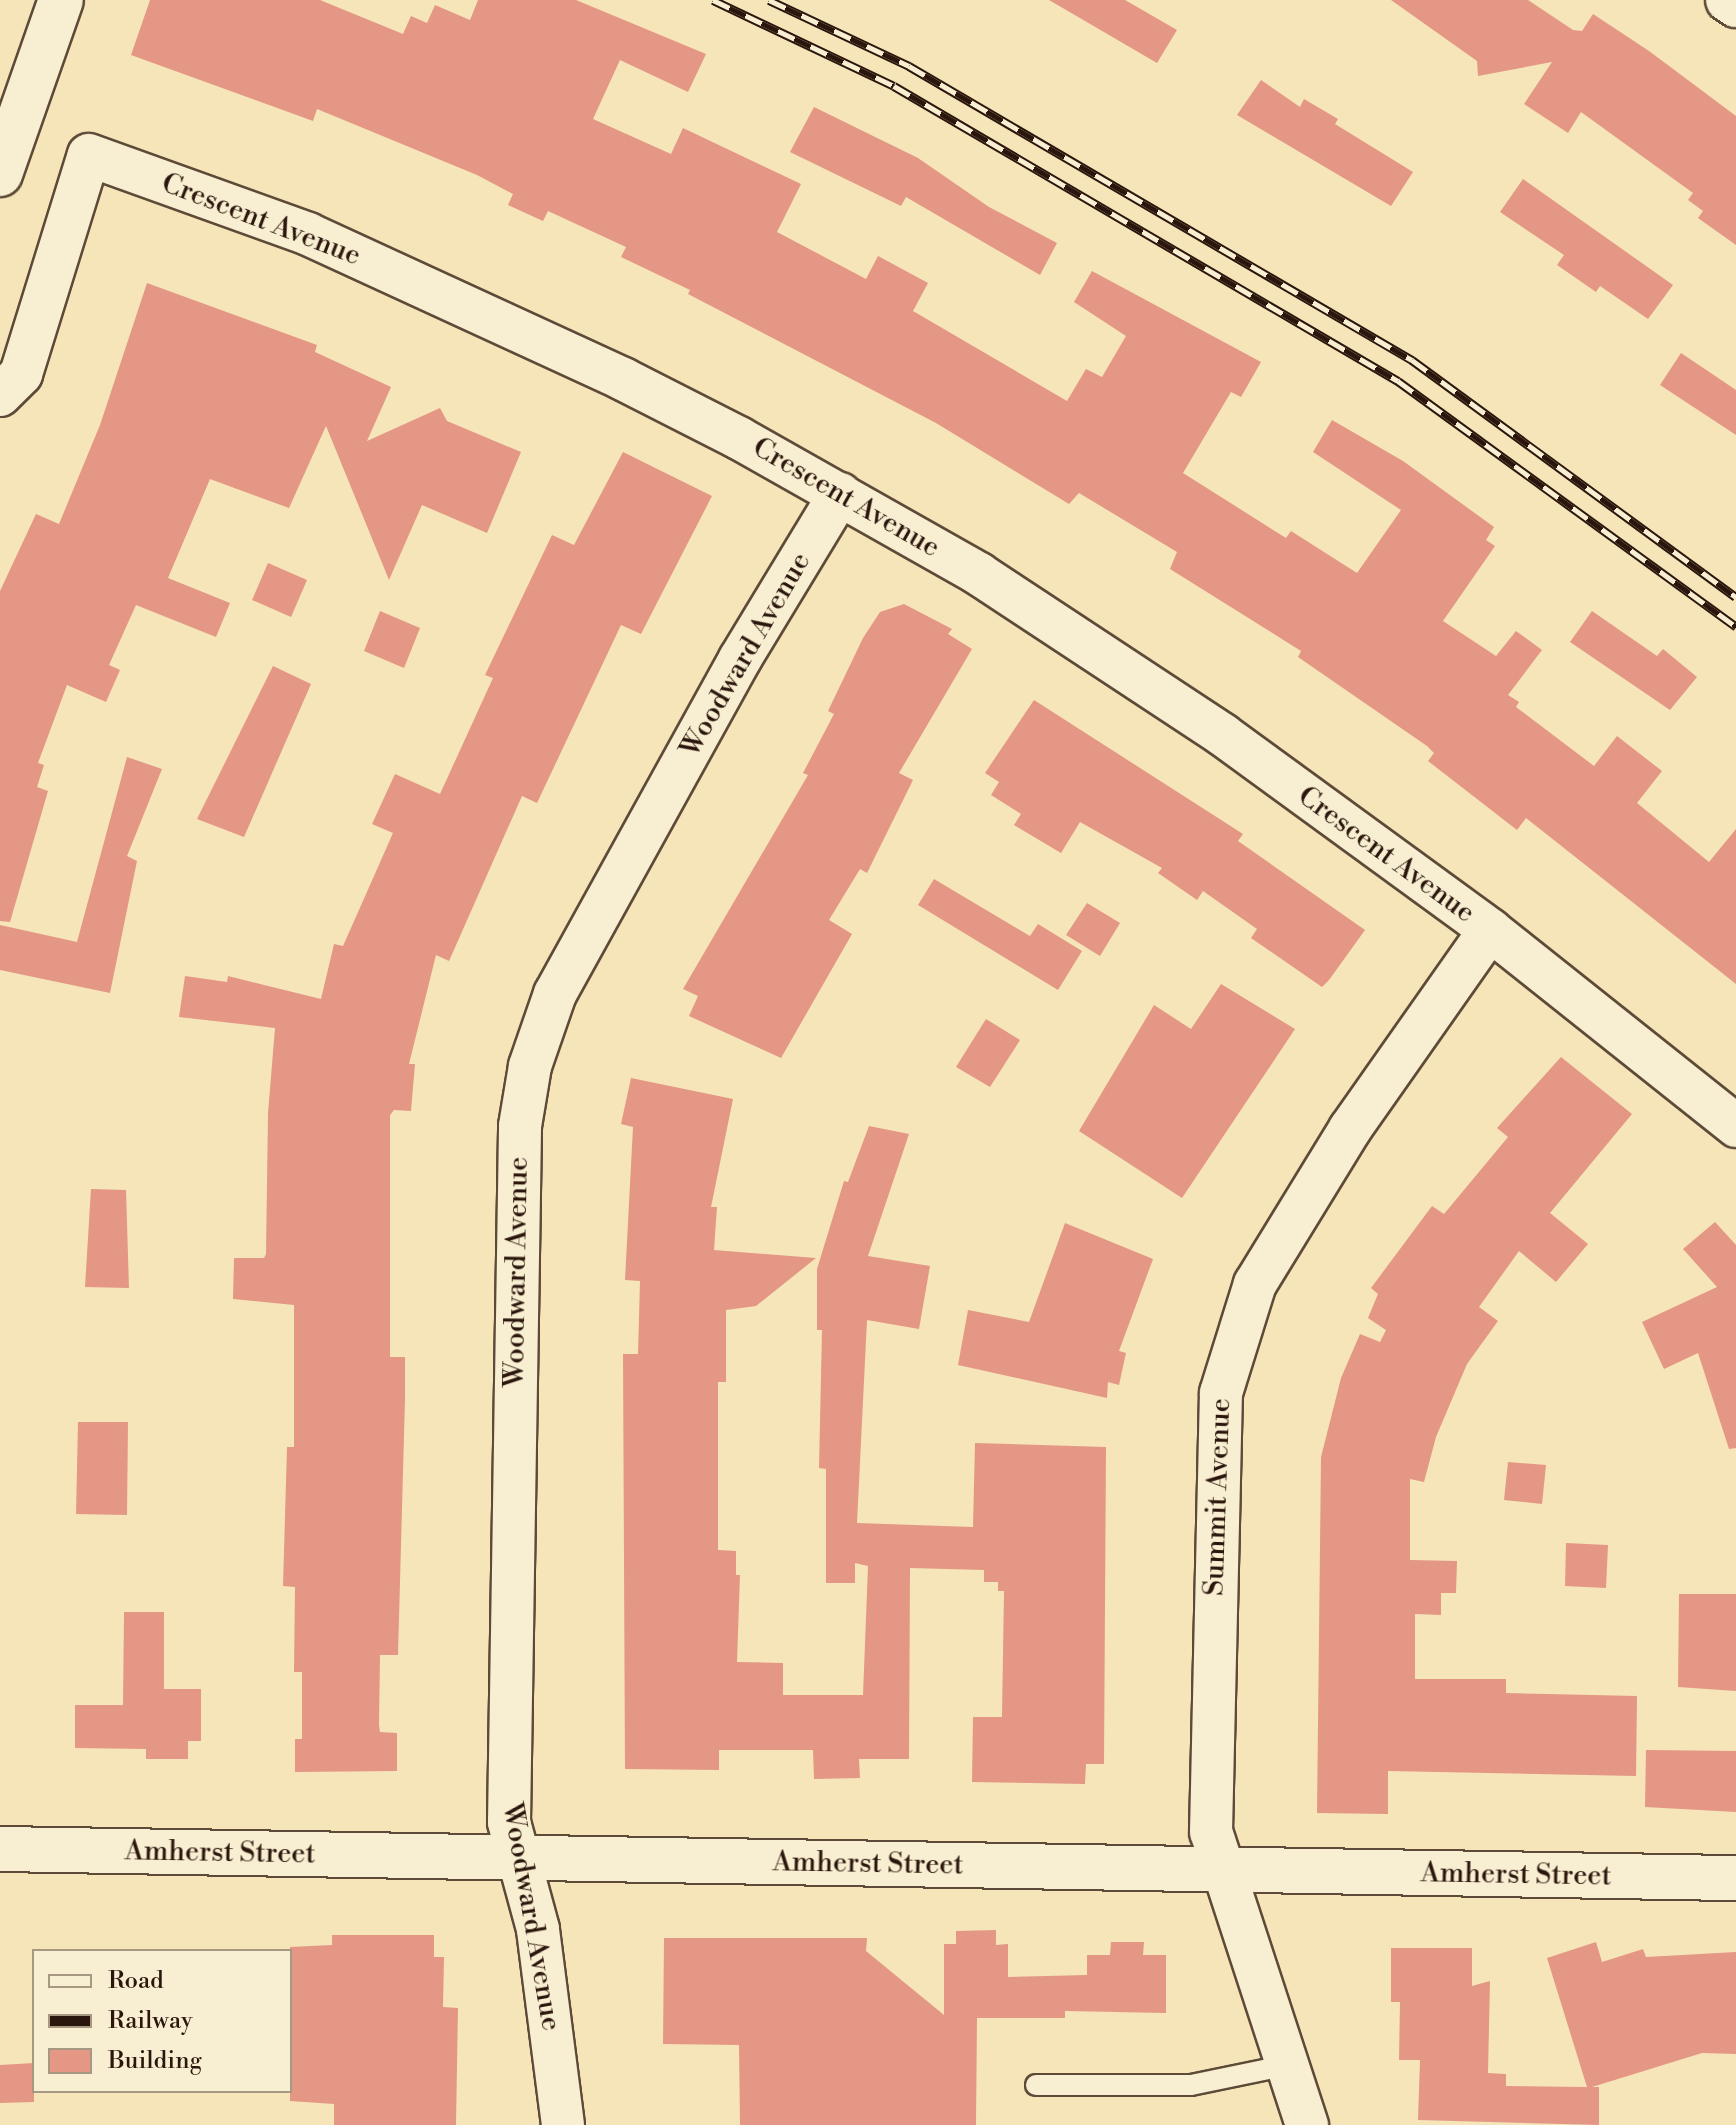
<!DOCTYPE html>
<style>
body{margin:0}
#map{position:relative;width:1736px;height:2125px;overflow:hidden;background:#f5e5b8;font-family:"Libre Bodoni",serif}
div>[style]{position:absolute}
.building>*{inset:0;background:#e49785}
.roads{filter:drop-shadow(2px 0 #5e4a38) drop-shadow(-2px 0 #5e4a38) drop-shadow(0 2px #5e4a38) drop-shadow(0 -2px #5e4a38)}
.lane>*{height:20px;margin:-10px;padding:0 10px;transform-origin:10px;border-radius:10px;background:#f8eed1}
.street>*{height:42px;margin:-21px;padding:0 21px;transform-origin:21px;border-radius:21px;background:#f8eed1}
.secondary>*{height:44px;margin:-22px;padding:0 22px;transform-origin:22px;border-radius:22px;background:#f8eed1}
.rail>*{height:9px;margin-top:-4.5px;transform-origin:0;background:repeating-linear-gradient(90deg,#f8eed1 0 18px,#2b160d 0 36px);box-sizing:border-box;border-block:2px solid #2b160d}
span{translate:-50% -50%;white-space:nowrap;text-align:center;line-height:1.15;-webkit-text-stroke:6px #f8eed1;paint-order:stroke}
.street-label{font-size:28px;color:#2b160d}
.legend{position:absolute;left:32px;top:1949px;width:260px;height:144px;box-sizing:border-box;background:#f8eed1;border:2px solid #a69883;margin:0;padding:10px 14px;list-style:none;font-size:24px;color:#2b160d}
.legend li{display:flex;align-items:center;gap:16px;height:40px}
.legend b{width:40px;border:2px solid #a69883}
</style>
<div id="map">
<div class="building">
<i style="clip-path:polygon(150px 0,320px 0,403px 34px,411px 16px,427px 23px,435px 5px,470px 20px,478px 0,576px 0,706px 54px,688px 92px,620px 60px,593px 119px,671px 154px,683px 128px,801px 184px,777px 232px,866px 279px,878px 256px,928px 283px,913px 311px,1067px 401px,1086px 369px,1102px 377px,1126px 336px,1074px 302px,1092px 271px,1261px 362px,1241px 397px,1231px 392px,1183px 473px,1286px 538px,1291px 531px,1357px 573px,1401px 510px,1313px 452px,1332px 420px,1403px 461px,1494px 527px,1486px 540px,1495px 546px,1443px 621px,1496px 656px,1516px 631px,1542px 650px,1508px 695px,1519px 702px,1516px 707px,1594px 766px,1617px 736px,1662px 771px,1637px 803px,1709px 862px,1736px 829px,1736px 984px,1526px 818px,1517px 830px,1428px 761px,1434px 753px,1427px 746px,1298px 657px,1301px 651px,1170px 569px,1177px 552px,1079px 493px,1069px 504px,936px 423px,688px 294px,690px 290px,621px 257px,626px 247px,548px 211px,543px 221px,508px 205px,513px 194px,477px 175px,317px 109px,313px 121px,131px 55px)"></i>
<i style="clip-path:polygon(1049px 0,1125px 0,1177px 30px,1157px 63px)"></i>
<i style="clip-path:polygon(1391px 0,1528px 0,1573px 30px,1582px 31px,1593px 14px,1649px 51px,1736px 116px,1736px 245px,1698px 218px,1703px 211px,1688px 200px,1693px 193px,1581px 112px,1568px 133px,1524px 104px,1552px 62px,1478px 76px,1477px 61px)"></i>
<i style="clip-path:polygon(1261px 80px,1300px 107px,1304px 99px,1338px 119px,1335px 124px,1413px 172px,1391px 206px,1237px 115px)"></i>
<i style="clip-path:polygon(814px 107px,918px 158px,989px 207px,1057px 243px,1040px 275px,906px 197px,901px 206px,790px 152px)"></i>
<i style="clip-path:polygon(1523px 179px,1673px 285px,1648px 319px,1600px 286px,1596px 292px,1557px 265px,1564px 255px,1500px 212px)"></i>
<i style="clip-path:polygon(147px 283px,317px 345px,315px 352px,391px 387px,367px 441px,440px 408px,447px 421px,521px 452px,487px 533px,422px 505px,389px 580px,326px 426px,289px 508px,210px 479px,168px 578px,230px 603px,216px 637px,136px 605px,109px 665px,120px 670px,106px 702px,67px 685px,38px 763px,44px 765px,37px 787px,48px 791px,10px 922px,0 921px,0 591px,36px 514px,59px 524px,100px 425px)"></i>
<i style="clip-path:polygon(1681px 353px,1736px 390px,1736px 435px,1660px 385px)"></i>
<i style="clip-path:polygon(623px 452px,712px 496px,641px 634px,621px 625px,537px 803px,522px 796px,449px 961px,436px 955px,409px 1064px,415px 1064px,411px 1111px,394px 1110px,390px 1115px,390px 1357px,405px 1357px,405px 1399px,398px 1655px,380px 1655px,379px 1725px,380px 1732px,397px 1733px,397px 1771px,295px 1772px,295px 1739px,302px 1739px,302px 1672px,294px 1672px,295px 1587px,283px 1586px,287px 1447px,294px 1447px,294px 1305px,233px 1299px,234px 1258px,264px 1258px,266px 1254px,268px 1113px,275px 1028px,179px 1017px,185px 976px,227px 982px,228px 976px,321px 999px,334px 944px,343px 946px,393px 833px,372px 824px,395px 774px,440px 794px,493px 678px,485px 675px,552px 535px,574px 545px)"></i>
<i style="clip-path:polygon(268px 563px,307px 580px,291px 617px,252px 600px)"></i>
<i style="clip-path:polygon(904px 604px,952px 629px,948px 634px,972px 649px,899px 773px,913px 780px,867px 873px,860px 869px,829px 920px,852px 934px,781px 1058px,689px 1016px,698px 996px,683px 989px,808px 775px,803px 773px,834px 714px,828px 711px,863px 638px,880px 612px)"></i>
<i style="clip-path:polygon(380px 611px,420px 628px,404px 668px,364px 651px)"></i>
<i style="clip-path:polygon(1592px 611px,1657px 656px,1663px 649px,1697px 677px,1670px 710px,1570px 642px)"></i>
<i style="clip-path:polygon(273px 666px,311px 684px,244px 837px,197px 819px)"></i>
<i style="clip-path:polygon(1034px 700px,1243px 834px,1238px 841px,1365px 930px,1329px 980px,1322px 987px,1251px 938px,1257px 929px,1203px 891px,1197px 900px,1158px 873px,1162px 868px,1080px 822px,1061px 853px,1014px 825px,1021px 814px,991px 795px,999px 782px,985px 773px)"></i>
<i style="clip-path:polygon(127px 757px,162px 769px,127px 856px,137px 861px,110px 993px,0 970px,0 925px,77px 942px)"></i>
<i style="clip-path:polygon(934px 879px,1030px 936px,1038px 924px,1082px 951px,1058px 990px,918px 905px)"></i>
<i style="clip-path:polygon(1087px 903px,1120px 923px,1100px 956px,1066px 935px)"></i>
<i style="clip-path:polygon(1221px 984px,1295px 1029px,1182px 1198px,1079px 1131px,1154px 1005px,1191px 1029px)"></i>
<i style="clip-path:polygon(986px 1019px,1020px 1040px,990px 1087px,956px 1067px)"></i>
<i style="clip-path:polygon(1561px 1057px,1632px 1114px,1550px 1213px,1588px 1244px,1556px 1282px,1519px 1251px,1479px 1307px,1498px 1321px,1467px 1364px,1436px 1437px,1424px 1482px,1410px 1479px,1410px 1560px,1457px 1561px,1456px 1593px,1441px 1593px,1441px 1615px,1415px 1614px,1415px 1679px,1506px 1679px,1506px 1693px,1637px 1696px,1636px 1776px,1388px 1771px,1388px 1814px,1317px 1813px,1321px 1457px,1341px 1378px,1360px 1334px,1380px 1342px,1386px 1330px,1368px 1318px,1378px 1294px,1371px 1288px,1432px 1206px,1444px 1214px,1508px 1137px,1497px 1128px)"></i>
<i style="clip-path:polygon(631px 1078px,733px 1099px,711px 1207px,717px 1207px,714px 1250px,816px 1258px,756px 1306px,726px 1310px,726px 1382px,718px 1382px,718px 1550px,736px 1551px,736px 1575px,740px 1575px,737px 1662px,783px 1663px,783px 1695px,863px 1695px,868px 1566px,855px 1563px,855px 1583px,826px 1583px,826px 1469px,819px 1468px,822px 1330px,817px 1330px,817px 1269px,844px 1181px,848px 1182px,869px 1126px,909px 1134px,868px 1256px,930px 1266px,919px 1329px,867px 1320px,857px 1523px,973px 1527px,975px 1443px,1106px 1447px,1104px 1764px,1086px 1764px,1085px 1784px,972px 1782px,973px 1717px,1002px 1717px,1004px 1591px,998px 1591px,998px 1582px,984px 1582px,984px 1570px,910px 1568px,909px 1759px,859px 1759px,860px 1778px,814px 1779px,813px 1750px,719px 1750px,719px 1770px,625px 1769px,623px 1354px,638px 1354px,640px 1281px,625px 1280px,633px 1127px,621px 1124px)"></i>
<i style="clip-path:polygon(91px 1189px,126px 1190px,129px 1288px,85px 1287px)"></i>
<i style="clip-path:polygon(1715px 1222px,1736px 1245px,1736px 1448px,1729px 1449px,1698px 1353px,1664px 1369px,1642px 1322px,1717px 1287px,1683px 1249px)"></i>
<i style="clip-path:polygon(1065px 1223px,1153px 1259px,1119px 1351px,1126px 1353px,1119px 1385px,1108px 1382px,1107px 1398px,958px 1365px,968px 1310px,1029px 1322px)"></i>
<i style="clip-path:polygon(78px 1422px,128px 1422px,127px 1515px,76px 1514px)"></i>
<i style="clip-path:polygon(1508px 1462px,1546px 1465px,1542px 1504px,1504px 1500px)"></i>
<i style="clip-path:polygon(1566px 1543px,1608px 1545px,1606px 1588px,1565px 1586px)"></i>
<i style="clip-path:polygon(1679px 1594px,1736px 1594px,1736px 1691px,1678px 1687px)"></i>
<i style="clip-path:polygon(124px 1612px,164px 1612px,164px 1689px,201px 1689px,201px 1741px,188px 1741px,188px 1759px,146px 1759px,146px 1749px,75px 1748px,75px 1705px,123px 1705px)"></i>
<i style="clip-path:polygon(1646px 1750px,1736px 1751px,1736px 1812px,1645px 1807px)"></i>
<i style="clip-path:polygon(996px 1930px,996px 1945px,1008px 1944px,1008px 1977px,1087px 1975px,1087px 1955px,1110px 1955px,1111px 1942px,1144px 1942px,1143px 1955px,1166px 1955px,1166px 2013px,1065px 2011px,1065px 2018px,977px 2018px,976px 2125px,740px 2125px,739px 2045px,663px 2044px,664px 1938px,867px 1938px,866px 1951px,944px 2015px,944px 1944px,956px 1944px,956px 1931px)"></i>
<i style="clip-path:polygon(332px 1935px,434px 1935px,434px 1957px,444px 1957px,443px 2007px,458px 2008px,456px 2125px,334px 2125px,334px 2104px,290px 2101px,290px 1947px,332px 1945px)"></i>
<i style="clip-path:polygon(1596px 1942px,1602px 1962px,1643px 1949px,1646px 1957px,1736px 1952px,1736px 2054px,1702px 2053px,1592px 2087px,1599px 2087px,1599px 2125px,1418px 2120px,1420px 2060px,1399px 2060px,1400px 2002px,1391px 2002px,1391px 1948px,1472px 1948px,1472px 1986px,1490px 1981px,1488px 2073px,1506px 2074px,1506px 2086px,1587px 2087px,1547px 1958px)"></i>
<i style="clip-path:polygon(34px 2063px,34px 2102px,0 2103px,0 2065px)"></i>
</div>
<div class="roads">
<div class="lane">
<i style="left:1036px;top:2085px;width:155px"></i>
<i style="left:1191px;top:2085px;width:99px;rotate:-11.7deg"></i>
</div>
<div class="street">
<i style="left:1727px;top:0;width:11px;rotate:34deg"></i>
<i style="left:0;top:395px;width:30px;rotate:-45deg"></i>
<i style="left:21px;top:374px;width:229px;rotate:-72.8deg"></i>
<i style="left:89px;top:155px;width:233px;rotate:19.8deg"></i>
<i style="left:308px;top:234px;width:347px;rotate:24.7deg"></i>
<i style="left:623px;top:379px;width:130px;rotate:27deg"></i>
<i style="left:739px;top:438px;width:276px;rotate:29.5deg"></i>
<i style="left:979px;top:574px;width:292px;rotate:33.4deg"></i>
<i style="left:1223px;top:735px;width:331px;rotate:36.1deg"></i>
<i style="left:1490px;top:930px;width:315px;rotate:38.5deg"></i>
<i style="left:563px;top:2125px;width:198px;rotate:-97.3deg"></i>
<i style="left:538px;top:1929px;width:111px;rotate:-105.2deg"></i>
<i style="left:509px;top:1822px;width:696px;rotate:-89.09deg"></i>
<i style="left:520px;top:1126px;width:61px;rotate:-80.5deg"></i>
<i style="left:530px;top:1066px;width:76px;rotate:-70.9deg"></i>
<i style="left:555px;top:994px;width:383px;rotate:-61.1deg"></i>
<i style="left:740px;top:659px;width:193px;rotate:-58.8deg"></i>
<i style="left:1307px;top:2125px;width:308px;rotate:-108.1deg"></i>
<i style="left:1211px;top:1832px;width:439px;rotate:-88.7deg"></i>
<i style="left:1221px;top:1393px;width:114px;rotate:-72.7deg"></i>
<i style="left:1255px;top:1284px;width:182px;rotate:-58.5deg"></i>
<i style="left:1350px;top:1129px;width:243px;rotate:-54.9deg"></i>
</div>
<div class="secondary">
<i style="left:0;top:174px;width:184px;rotate:-70.7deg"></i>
<i style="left:0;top:1849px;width:1736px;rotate:0.96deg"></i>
</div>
</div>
<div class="rail">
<i style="left:713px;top:0;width:200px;rotate:25.4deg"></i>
<i style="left:894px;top:86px;width:584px;rotate:30.34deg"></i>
<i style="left:1398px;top:381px;width:418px;rotate:36deg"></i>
<i style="left:769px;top:0;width:155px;rotate:25.2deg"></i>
<i style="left:909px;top:66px;width:583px;rotate:30.31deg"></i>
<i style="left:1412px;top:360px;width:401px;rotate:36.2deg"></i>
</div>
<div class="street-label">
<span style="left:261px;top:220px;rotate:21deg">Crescent Avenue</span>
<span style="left:846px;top:498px;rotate:30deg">Crescent Avenue</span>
<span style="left:746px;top:655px;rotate:-60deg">Woodward Avenue</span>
<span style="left:1386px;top:855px;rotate:36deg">Crescent Avenue</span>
<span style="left:517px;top:1272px;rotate:-89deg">Woodward Avenue</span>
<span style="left:1218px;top:1497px;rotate:-88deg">Summit Avenue</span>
<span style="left:220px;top:1853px;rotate:1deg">Amherst Street</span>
<span style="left:868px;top:1864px;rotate:1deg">Amherst Street</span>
<span style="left:1516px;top:1875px;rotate:1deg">Amherst Street</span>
<span style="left:531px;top:1917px;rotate:80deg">Woodward Avenue</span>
</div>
<ul class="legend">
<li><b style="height:10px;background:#f8eed1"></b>Road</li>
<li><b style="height:10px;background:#2b160d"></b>Railway</li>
<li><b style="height:22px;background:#e49785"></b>Building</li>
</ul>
</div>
